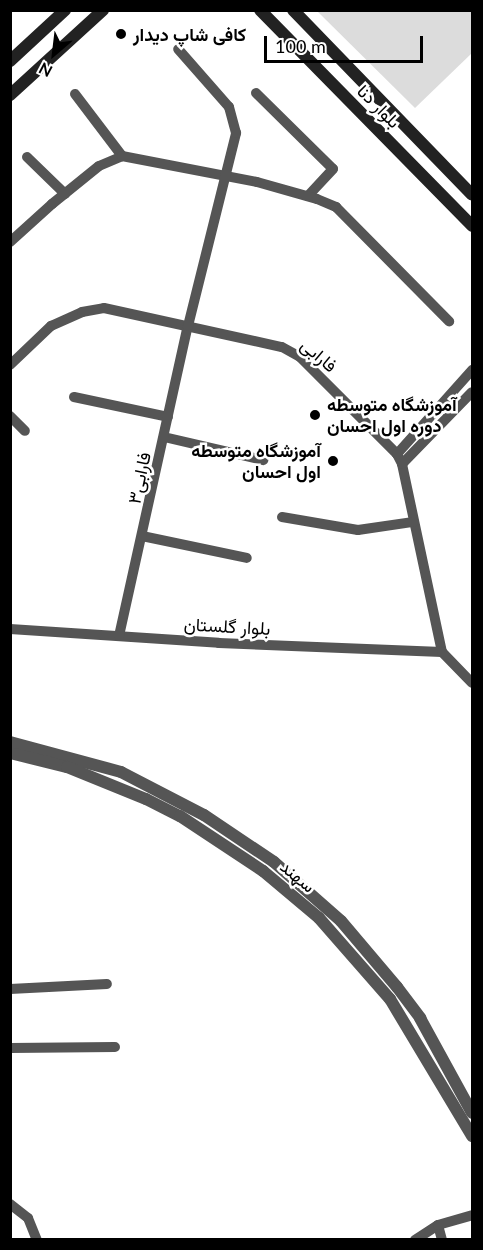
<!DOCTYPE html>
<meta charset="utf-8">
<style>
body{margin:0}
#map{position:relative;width:483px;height:1250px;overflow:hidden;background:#fff;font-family:Lato,Vazirmatn,sans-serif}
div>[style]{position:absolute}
.green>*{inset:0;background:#dcdcdc}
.minor>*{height:10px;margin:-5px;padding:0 5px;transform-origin:5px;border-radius:5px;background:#555}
.tertiary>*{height:12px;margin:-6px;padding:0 6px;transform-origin:6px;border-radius:6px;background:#555}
.secondary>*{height:12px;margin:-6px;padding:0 6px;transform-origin:6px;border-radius:6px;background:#222}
.dots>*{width:16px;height:16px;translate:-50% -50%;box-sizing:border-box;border:3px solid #fff;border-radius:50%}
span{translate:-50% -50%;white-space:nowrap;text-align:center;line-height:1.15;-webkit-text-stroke:5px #fff;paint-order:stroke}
.poi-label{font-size:18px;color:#000;font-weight:700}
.left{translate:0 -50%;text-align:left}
.right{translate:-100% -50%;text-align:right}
.street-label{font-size:18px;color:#000}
.frame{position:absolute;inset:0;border:12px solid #000;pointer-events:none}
.north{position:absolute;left:24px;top:24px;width:60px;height:60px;-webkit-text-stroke:4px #fff;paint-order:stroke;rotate:208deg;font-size:16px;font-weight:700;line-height:24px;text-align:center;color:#000}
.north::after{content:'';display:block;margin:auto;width:21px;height:27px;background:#000;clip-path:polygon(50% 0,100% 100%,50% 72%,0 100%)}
.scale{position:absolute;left:264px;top:36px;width:159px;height:27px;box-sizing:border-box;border:3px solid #000;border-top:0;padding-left:8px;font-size:18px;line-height:21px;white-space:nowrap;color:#000;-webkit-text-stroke:4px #fff;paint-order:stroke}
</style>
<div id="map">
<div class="green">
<i style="clip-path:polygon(317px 11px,472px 11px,472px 53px,415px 108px)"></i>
</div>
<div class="minor">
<i style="left:256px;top:93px;width:108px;rotate:44.6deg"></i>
<i style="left:333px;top:169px;width:37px;rotate:133deg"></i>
<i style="left:75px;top:94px;width:78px;rotate:52.8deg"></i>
<i style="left:27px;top:157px;width:53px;rotate:44.2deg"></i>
<i style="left:10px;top:242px;width:57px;rotate:-42.1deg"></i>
<i style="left:52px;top:204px;width:60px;rotate:-39deg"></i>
<i style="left:99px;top:166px;width:25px;rotate:-23deg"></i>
<i style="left:122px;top:156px;width:137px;rotate:10.9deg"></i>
<i style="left:257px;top:182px;width:62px;rotate:15.8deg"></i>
<i style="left:317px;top:199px;width:21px;rotate:23deg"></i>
<i style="left:336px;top:207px;width:161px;rotate:45.3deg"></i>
<i style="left:10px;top:365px;width:57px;rotate:-43.6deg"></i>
<i style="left:51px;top:326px;width:34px;rotate:-24deg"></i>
<i style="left:82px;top:312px;width:22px;rotate:-10deg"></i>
<i style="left:104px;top:308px;width:182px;rotate:12.4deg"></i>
<i style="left:282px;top:347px;width:21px;rotate:29deg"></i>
<i style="left:300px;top:357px;width:137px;rotate:45deg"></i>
<i style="left:397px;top:454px;width:11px;rotate:63deg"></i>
<i style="left:402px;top:464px;width:192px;rotate:78deg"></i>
<i style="left:74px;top:397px;width:96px;rotate:12deg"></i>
<i style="left:10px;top:416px;width:21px;rotate:45deg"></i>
<i style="left:164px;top:437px;width:102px;rotate:13.1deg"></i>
<i style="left:397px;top:454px;width:113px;rotate:-48.2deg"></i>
<i style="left:402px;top:464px;width:100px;rotate:-45.8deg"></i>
<i style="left:282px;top:517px;width:77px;rotate:9.7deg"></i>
<i style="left:358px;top:530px;width:56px;rotate:-8.3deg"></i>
<i style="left:142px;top:536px;width:107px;rotate:11.8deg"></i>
<i style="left:10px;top:629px;width:209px;rotate:3.8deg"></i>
<i style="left:219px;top:643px;width:223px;rotate:2.3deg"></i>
<i style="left:119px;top:636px;width:318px;rotate:-77.5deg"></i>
<i style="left:188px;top:326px;width:199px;rotate:-76deg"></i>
<i style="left:236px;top:133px;width:27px;rotate:-105deg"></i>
<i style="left:229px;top:107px;width:77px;rotate:-131.3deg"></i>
<i style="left:442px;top:652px;width:43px;rotate:45.9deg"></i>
<i style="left:10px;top:989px;width:97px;rotate:-3deg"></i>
<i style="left:10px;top:1048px;width:105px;rotate:-0.5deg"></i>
<i style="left:10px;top:1204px;width:23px;rotate:38deg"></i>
<i style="left:28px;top:1218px;width:24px;rotate:68deg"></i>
<i style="left:438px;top:1225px;width:16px;rotate:75deg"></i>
<i style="left:415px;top:1240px;width:27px;rotate:-33deg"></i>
<i style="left:438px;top:1225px;width:35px;rotate:-16deg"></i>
</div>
<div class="tertiary">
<i style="left:10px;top:742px;width:115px;rotate:15.1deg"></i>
<i style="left:121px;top:772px;width:93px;rotate:27.4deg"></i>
<i style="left:204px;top:815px;width:84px;rotate:33.9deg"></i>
<i style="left:274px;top:862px;width:89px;rotate:41.4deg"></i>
<i style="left:341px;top:921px;width:87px;rotate:49.7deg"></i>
<i style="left:397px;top:987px;width:39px;rotate:53deg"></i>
<i style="left:420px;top:1018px;width:108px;rotate:61.3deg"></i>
<i style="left:10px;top:753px;width:59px;rotate:13.8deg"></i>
<i style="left:67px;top:767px;width:85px;rotate:22.1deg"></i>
<i style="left:146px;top:799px;width:38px;rotate:27deg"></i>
<i style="left:180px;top:816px;width:100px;rotate:33.5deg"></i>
<i style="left:263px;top:871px;width:73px;rotate:40deg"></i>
<i style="left:319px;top:918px;width:108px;rotate:48.8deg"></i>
<i style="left:390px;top:999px;width:160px;rotate:59.1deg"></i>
</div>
<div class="secondary">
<i style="left:260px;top:10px;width:303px;rotate:45.5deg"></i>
<i style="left:293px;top:10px;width:257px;rotate:45.9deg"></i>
<i style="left:10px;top:61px;width:75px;rotate:-42.8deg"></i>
<i style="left:10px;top:95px;width:126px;rotate:-42.4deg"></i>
</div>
<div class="dots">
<i style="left:121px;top:34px;background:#000"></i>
<i style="left:315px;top:415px;background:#000"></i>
<i style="left:333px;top:461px;background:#000"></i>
</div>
<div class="poi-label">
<span class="left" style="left:133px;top:34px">کافی شاپ دیدار</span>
<span class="left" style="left:327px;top:415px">آموزشگاه متوسطه<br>دوره اول احسان</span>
<span class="right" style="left:321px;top:461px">آموزشگاه متوسطه<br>اول احسان</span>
</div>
<div class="street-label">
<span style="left:379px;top:106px;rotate:45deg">بلوار دنا</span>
<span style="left:319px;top:355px;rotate:40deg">فارابی</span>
<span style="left:139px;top:478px;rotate:-78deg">فارابی۳</span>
<span style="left:227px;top:626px;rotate:3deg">بلوار گلستان</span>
<span style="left:298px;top:876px;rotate:40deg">سهند</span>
</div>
<div class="frame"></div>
<div class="north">N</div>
<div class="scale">100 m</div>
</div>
